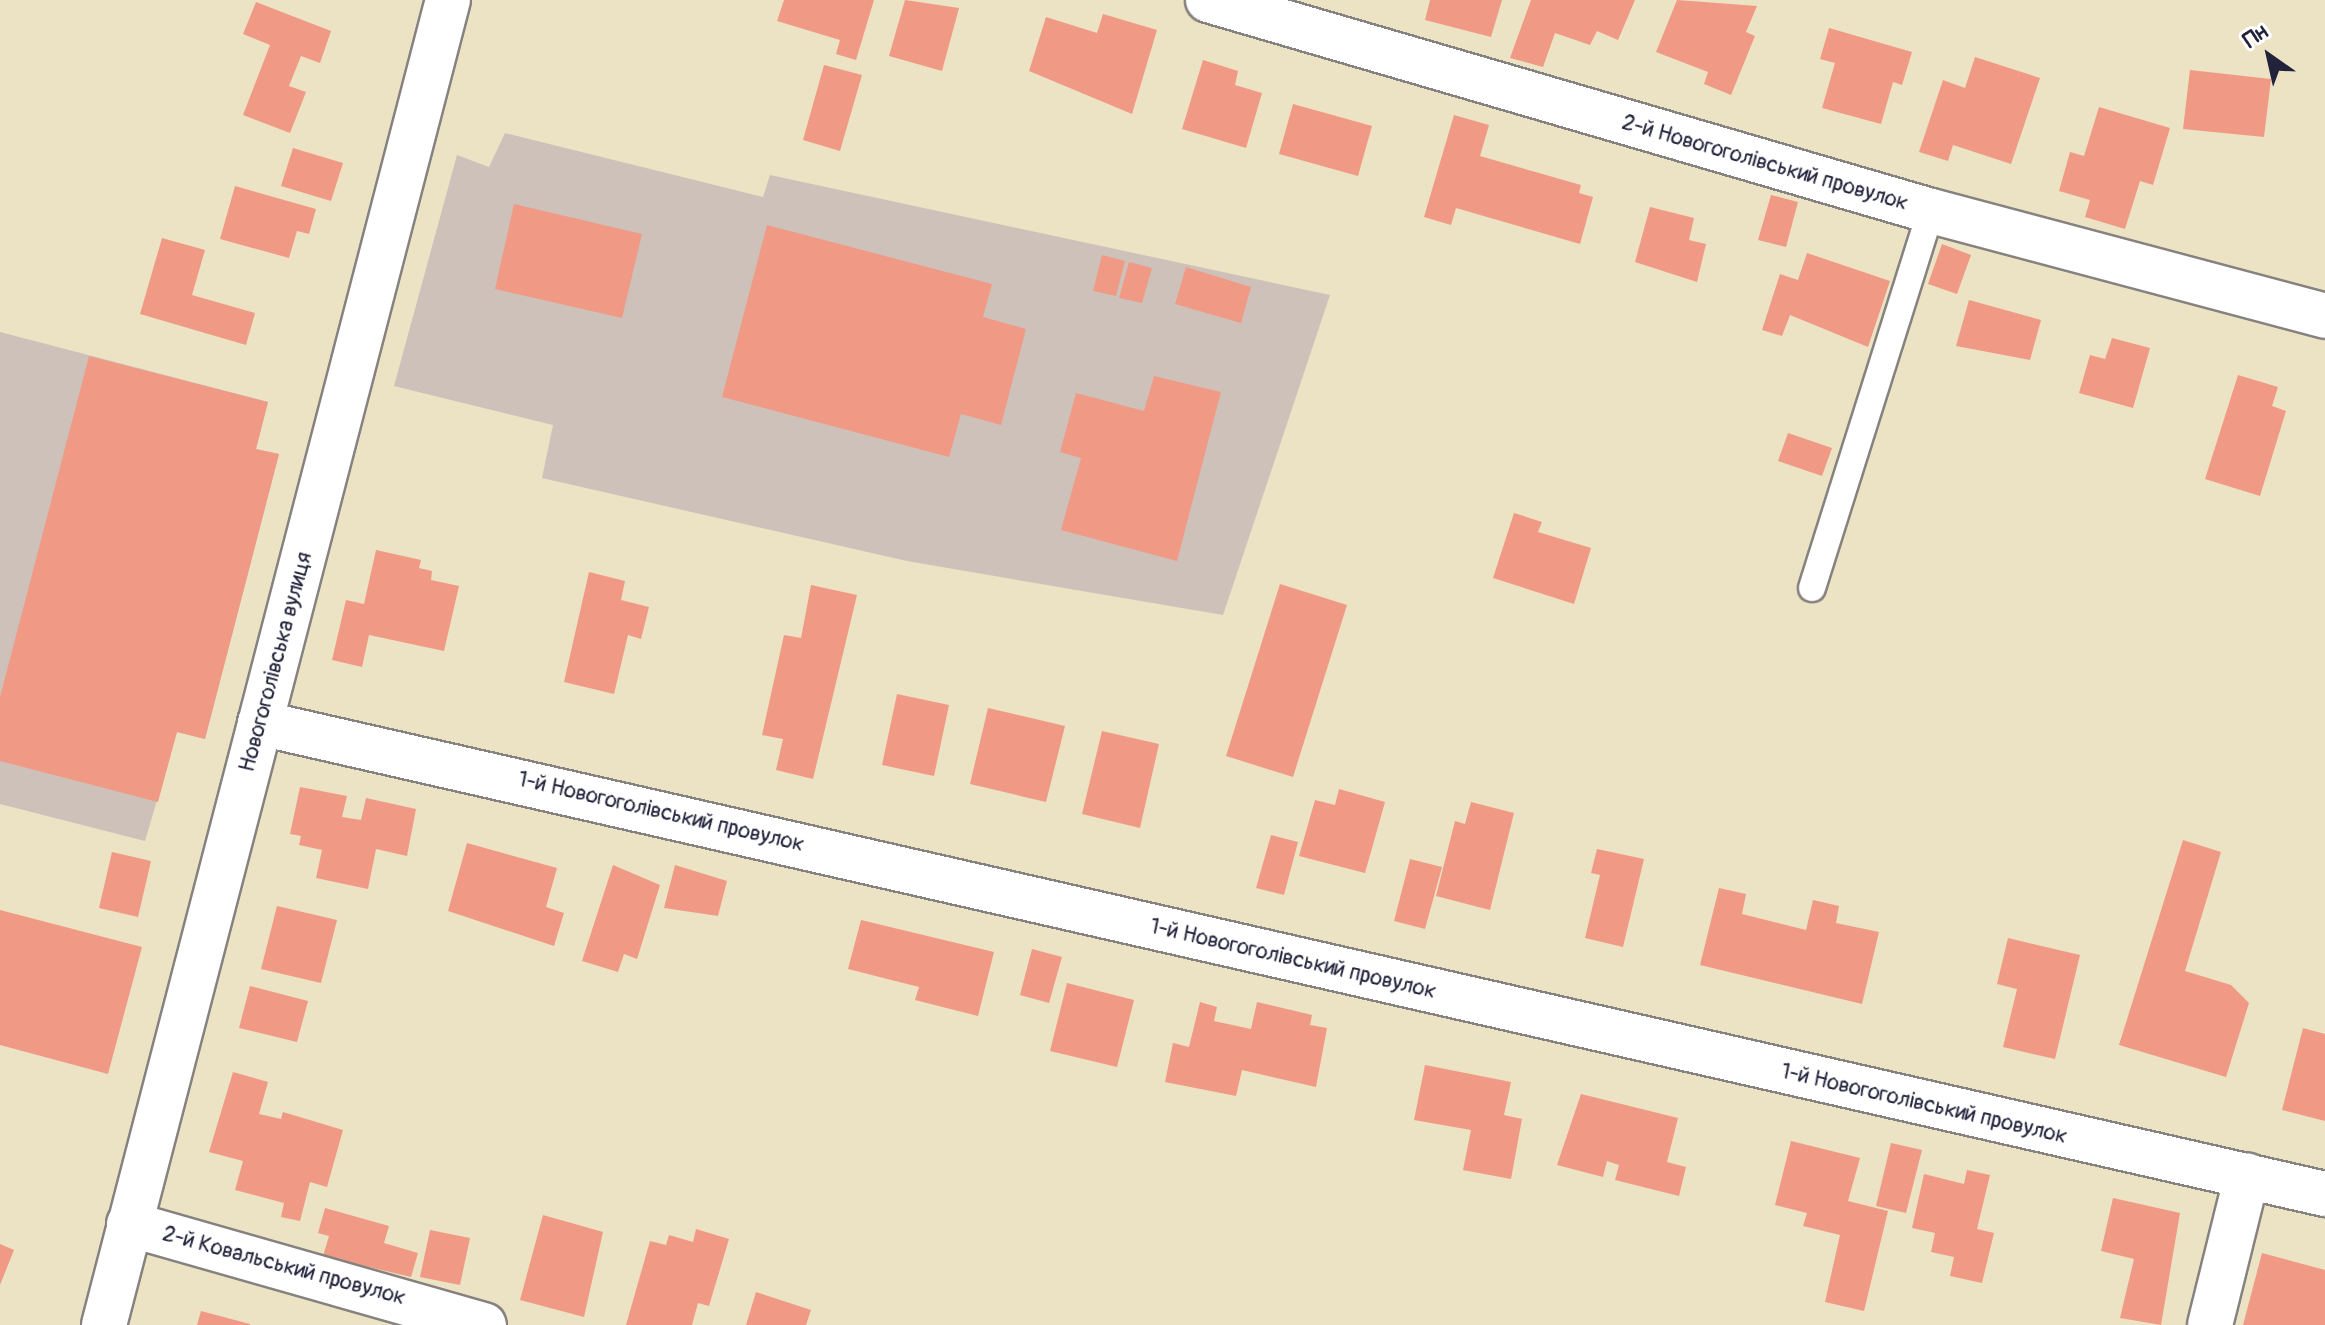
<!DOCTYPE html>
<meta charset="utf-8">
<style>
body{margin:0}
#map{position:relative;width:2325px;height:1325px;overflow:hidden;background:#ebe3c3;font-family:Pangolin,sans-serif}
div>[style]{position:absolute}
.industrial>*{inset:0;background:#cec1ba}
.building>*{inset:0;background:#f09a85}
.roads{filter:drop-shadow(2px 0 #86827f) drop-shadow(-2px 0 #86827f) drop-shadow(0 2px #86827f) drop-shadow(0 -2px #86827f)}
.service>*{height:26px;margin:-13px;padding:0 13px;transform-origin:13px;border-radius:13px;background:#fff}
.minor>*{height:44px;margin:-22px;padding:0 22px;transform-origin:22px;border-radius:22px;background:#fff}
span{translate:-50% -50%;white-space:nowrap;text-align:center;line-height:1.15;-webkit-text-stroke:8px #fff;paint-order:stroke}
.street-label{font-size:22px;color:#22223b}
.north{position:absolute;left:2229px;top:16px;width:80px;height:80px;-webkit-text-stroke:6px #fff;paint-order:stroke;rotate:326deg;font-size:22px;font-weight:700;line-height:32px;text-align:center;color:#22223b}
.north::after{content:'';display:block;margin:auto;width:28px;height:36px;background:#22223b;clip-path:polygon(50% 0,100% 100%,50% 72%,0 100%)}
</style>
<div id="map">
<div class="industrial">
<i style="clip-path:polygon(505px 133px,763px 197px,770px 175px,1330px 295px,1223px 615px,907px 561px,542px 478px,553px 425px,394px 386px,457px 155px,489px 167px)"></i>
<i style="clip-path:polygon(0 332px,268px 402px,256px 449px,279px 454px,205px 739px,177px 732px,145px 841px,0 804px)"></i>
</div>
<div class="building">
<i style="clip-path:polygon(784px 0,874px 0,856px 60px,836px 54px,840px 40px,777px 21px)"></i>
<i style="clip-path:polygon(905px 0,959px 8px,942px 71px,889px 56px)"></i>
<i style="clip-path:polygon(1430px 0,1502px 0,1491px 37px,1425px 20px)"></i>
<i style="clip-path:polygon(1531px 0,1635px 0,1618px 40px,1597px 31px,1590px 45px,1555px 33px,1543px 67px,1510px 58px)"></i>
<i style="clip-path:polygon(1677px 0,1757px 6px,1746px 32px,1755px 36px,1731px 95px,1704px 84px,1708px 72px,1656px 52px)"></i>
<i style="clip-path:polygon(256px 2px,331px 31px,320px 63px,301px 56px,289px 86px,306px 92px,290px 133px,243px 115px,270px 45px,243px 34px)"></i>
<i style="clip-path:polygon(1103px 14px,1157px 30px,1132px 114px,1029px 71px,1046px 17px,1097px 33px)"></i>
<i style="clip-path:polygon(1829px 28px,1912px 52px,1902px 85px,1893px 82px,1881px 124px,1822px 108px,1835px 63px,1820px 59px)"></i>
<i style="clip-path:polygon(1975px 57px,2040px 78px,2011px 164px,1953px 145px,1948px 161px,1919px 152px,1943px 80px,1965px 88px)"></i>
<i style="clip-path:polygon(1203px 60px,1238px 71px,1235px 85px,1262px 93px,1246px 148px,1182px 129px)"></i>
<i style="clip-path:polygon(824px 65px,862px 75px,840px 151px,803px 140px)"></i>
<i style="clip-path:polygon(2190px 70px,2271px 79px,2264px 137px,2183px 129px)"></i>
<i style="clip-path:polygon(1293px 104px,1372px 126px,1358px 176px,1279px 154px)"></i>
<i style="clip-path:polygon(2099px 107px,2170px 128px,2153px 185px,2140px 181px,2125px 229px,2085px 217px,2090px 200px,2059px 191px,2070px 152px,2084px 156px)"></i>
<i style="clip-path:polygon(1454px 115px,1489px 125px,1480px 156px,1581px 185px,1579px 193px,1593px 197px,1580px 244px,1456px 208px,1451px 225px,1424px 217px)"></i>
<i style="clip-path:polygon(293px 148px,343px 163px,331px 201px,281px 186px)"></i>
<i style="clip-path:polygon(235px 186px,316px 209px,309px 234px,297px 231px,289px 258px,220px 239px)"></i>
<i style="clip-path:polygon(1771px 195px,1798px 202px,1786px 247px,1758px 240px)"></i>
<i style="clip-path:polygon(514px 204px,642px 234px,622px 318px,495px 289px)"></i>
<i style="clip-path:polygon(1650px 207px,1694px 218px,1689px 240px,1706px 244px,1697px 282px,1635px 262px)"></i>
<i style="clip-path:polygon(767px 225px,992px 284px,983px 317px,1026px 329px,1001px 425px,961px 414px,949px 457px,722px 397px)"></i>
<i style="clip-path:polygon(162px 238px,205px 250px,192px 295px,255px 313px,246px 345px,140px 314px)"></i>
<i style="clip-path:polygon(1942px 244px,1971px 255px,1957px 294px,1928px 284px)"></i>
<i style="clip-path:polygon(1807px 253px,1890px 281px,1868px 347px,1790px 315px,1782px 336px,1762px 330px,1780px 274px,1798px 280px)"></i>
<i style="clip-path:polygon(1102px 255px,1125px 261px,1116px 296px,1093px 291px)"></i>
<i style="clip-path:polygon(1129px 262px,1152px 268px,1142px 303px,1119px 298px)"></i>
<i style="clip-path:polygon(1186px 267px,1251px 287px,1241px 323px,1175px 304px)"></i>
<i style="clip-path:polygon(1969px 300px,2041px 320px,2030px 360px,1956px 346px)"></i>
<i style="clip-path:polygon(2112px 338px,2150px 348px,2133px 408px,2079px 393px,2090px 355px,2105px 359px)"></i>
<i style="clip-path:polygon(89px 356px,268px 402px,256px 449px,279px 454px,205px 739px,177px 732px,158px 802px,0 761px,0 697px)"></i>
<i style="clip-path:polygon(2238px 375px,2278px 387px,2272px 406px,2286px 411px,2260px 496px,2205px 479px)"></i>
<i style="clip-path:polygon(1154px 376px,1221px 392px,1177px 561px,1061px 530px,1081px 458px,1060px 452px,1076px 393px,1144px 411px)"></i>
<i style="clip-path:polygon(1788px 433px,1832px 448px,1822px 476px,1778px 461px)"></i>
<i style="clip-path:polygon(1514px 513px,1542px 522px,1538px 532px,1591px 548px,1574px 604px,1493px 578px)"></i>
<i style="clip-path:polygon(376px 550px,421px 560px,419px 568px,432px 571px,431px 580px,459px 586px,444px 651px,369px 635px,362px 667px,332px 660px,346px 600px,364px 604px)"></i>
<i style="clip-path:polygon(589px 572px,625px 581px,621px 600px,649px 607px,641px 639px,628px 635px,614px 694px,564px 682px)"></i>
<i style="clip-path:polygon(1280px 584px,1347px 605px,1293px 777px,1226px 756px)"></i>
<i style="clip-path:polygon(811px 585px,857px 595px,813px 779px,776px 770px,783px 739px,762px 735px,784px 635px,801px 638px)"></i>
<i style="clip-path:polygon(897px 694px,949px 705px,934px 776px,882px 765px)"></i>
<i style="clip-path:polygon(988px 708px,1065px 726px,1046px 802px,970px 784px)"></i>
<i style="clip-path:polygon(1102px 731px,1159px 744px,1140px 828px,1082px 814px)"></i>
<i style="clip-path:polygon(300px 787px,347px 796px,342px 817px,361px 820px,366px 798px,416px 809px,407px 856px,376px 849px,368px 889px,316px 878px,322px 850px,299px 845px,301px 836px,290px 834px)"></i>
<i style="clip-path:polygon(1339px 789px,1385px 802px,1365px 873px,1299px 856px,1315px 800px,1335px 805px)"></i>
<i style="clip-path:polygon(1471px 802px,1514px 813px,1490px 910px,1436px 896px,1455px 821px,1465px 824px)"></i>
<i style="clip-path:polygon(1271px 835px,1298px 842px,1284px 895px,1256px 888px)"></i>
<i style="clip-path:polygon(2183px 840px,2221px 852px,2185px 971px,2231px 985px,2249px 1003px,2226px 1077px,2119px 1045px)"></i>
<i style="clip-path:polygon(467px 843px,557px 868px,546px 907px,564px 913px,554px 946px,448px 911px)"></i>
<i style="clip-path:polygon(1597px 849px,1644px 859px,1623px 947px,1585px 938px,1600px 875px,1591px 873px)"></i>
<i style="clip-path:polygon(112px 852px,151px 861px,138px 917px,99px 908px)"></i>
<i style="clip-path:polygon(1410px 859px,1442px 867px,1425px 929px,1394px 921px)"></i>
<i style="clip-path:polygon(613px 865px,660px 885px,637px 959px,624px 954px,618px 972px,582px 961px)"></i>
<i style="clip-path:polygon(675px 865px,727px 881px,718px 916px,664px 908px)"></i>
<i style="clip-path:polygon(1719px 888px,1746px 894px,1742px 914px,1806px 930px,1813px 900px,1839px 906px,1836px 923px,1879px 932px,1862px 1004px,1700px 965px)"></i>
<i style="clip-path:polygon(277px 906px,337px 920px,321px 983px,261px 969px)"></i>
<i style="clip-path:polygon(0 910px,142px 947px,108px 1074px,0 1045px)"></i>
<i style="clip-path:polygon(861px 920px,994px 952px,978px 1016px,915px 1000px,919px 987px,848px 969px)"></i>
<i style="clip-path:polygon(2008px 938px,2080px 955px,2055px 1059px,2003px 1047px,2017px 989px,1997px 984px)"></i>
<i style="clip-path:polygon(1032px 949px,1062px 957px,1049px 1003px,1020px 995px)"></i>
<i style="clip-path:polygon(1067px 983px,1134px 1000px,1117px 1067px,1050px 1051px)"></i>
<i style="clip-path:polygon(250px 986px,308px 1001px,297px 1042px,239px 1028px)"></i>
<i style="clip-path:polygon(1200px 1002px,1217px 1007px,1214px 1021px,1251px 1029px,1257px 1002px,1312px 1015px,1310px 1025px,1327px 1028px,1316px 1087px,1242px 1070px,1236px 1096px,1165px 1082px,1173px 1043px,1189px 1047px)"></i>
<i style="clip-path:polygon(2303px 1028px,2325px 1034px,2325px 1121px,2282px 1110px)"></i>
<i style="clip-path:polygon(1425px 1065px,1511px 1082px,1504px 1115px,1522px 1119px,1511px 1179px,1463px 1170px,1471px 1130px,1414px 1120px)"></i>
<i style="clip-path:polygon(233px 1072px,268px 1082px,259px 1114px,281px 1119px,283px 1112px,343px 1130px,327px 1187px,310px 1182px,300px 1221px,281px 1217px,284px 1203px,235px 1190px,243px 1161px,209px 1152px)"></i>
<i style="clip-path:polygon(1581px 1094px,1678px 1118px,1667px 1162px,1686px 1167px,1679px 1196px,1615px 1180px,1619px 1165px,1607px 1161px,1603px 1177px,1557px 1165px)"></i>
<i style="clip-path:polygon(1791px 1141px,1860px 1158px,1848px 1201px,1888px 1211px,1864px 1311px,1825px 1302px,1840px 1235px,1803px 1226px,1807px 1213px,1775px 1205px)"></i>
<i style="clip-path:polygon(1891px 1143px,1922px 1150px,1906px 1213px,1876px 1206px)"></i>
<i style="clip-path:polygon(1967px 1170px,1990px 1175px,1977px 1229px,1994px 1233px,1982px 1283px,1950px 1276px,1954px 1257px,1931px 1252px,1935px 1233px,1912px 1228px,1924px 1174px,1964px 1184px)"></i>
<i style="clip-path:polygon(2113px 1198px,2180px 1213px,2161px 1325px,2120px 1318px,2134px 1259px,2101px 1251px)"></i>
<i style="clip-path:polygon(325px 1208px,389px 1226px,384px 1243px,418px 1253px,411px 1277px,323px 1256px,329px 1236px,318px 1233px)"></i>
<i style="clip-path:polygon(543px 1215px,603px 1232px,584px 1317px,520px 1300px)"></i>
<i style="clip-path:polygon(696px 1229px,729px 1239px,709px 1306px,698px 1303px,692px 1325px,626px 1325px,650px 1241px,666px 1245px,669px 1235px,693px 1242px)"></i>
<i style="clip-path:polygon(430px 1230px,470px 1238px,460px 1285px,420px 1277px)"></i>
<i style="clip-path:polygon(0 1244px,14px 1250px,0 1285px)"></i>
<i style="clip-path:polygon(2262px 1253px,2325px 1270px,2325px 1325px,2243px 1325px)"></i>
<i style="clip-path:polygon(756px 1292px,811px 1310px,806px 1325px,746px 1325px)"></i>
<i style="clip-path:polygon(201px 1311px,250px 1324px,250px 1325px,197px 1325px)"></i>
</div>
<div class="roads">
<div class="service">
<i style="left:1812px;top:588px;width:395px;rotate:-72.5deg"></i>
</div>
<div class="minor">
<i style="left:1208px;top:0;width:753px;rotate:16.27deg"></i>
<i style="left:1931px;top:211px;width:408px;rotate:14.9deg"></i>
<i style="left:260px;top:723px;width:2118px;rotate:12.85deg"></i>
<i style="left:129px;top:1224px;width:369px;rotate:15.9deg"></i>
<i style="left:104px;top:1325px;width:1369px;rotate:-75.45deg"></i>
<i style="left:2210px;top:1325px;width:154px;rotate:-76.1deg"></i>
</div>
</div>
<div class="street-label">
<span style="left:1765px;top:163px;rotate:16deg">2-й Новогоголівський провулок</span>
<span style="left:276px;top:662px;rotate:-75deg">Новогоголівська вулиця</span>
<span style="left:661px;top:812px;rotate:13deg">1-й Новогоголівський провулок</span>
<span style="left:1293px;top:959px;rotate:13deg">1-й Новогоголівський провулок</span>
<span style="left:1924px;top:1104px;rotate:13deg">1-й Новогоголівський провулок</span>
<span style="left:284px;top:1266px;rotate:15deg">2-й Ковальський провулок</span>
</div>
<div class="north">Пн</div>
</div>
